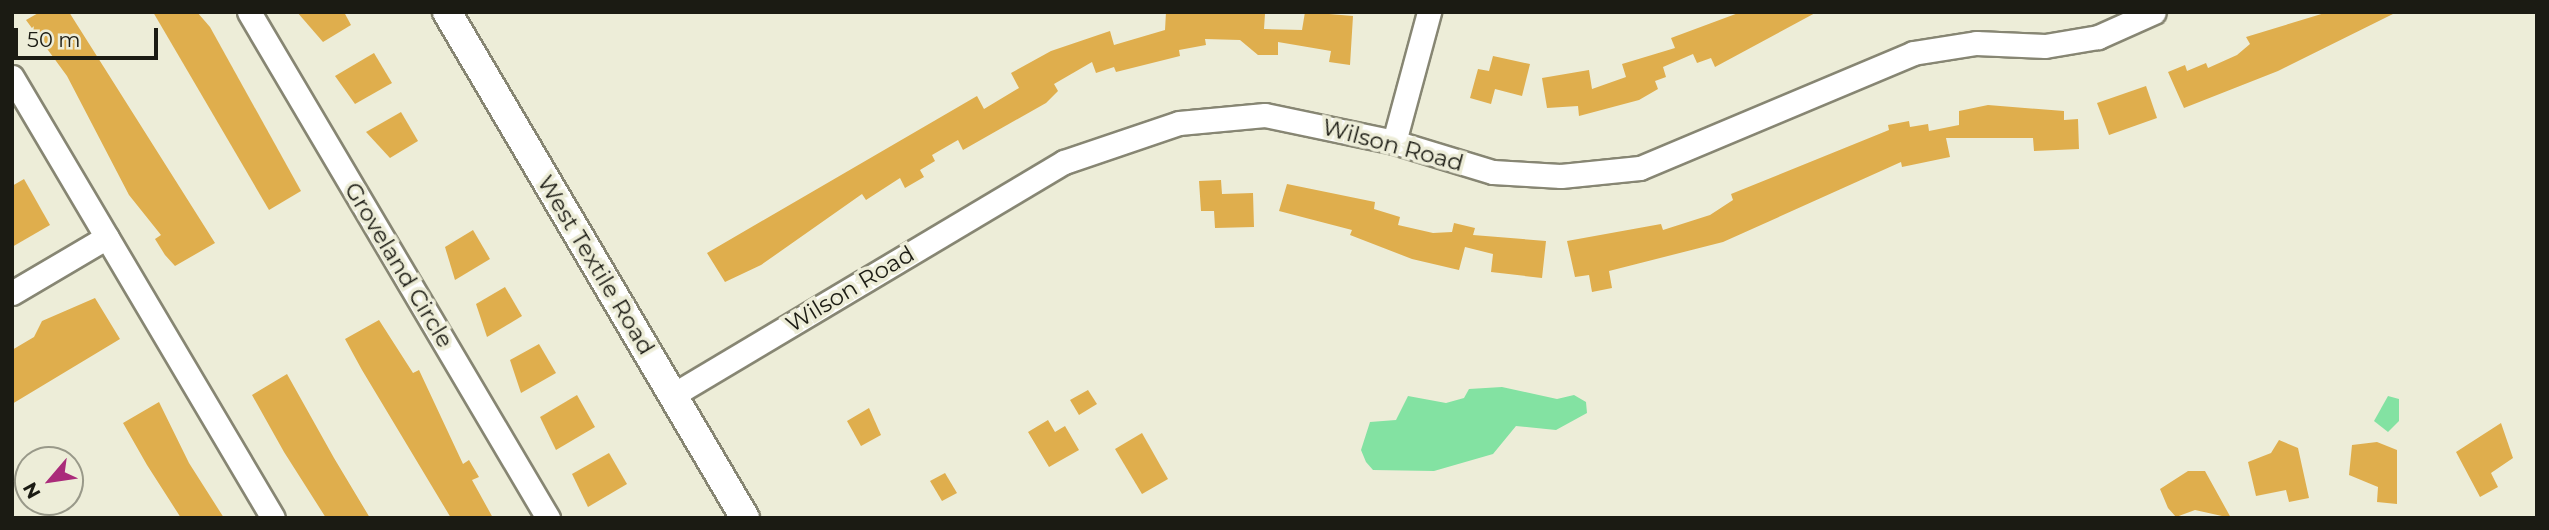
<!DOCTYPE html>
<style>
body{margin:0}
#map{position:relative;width:2549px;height:530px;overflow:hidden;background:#ededd8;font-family:Montserrat,sans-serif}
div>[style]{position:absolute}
.water>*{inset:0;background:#83e2a2}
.building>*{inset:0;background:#dfae4d}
.roads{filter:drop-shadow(2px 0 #878673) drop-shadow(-2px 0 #878673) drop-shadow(0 2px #878673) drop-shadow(0 -2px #878673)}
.minor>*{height:23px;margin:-11.5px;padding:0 11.5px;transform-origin:11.5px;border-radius:11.5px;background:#fff}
.major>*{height:28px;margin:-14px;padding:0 14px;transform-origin:14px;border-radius:14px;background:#fff}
span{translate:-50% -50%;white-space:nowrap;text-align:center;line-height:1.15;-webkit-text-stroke:7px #ededd8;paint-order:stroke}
.street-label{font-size:23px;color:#1b1b13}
.frame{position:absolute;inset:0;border:14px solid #1b1b13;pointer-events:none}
.north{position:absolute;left:14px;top:446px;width:70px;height:70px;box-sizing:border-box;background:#ededd8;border:2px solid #999989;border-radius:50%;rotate:241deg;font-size:19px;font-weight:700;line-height:28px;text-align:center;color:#1b1b13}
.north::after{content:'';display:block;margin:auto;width:24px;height:32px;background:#aa2b7a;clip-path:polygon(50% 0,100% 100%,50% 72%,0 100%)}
.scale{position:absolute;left:14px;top:28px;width:144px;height:32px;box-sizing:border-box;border:4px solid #1b1b13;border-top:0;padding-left:9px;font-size:21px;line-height:24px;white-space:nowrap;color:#1b1b13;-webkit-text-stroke:5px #ededd8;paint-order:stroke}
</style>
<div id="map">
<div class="water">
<i style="clip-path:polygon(1502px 387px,1557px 399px,1574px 395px,1586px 402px,1587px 413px,1556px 430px,1516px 426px,1493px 454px,1434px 471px,1373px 470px,1366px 462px,1361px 450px,1370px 422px,1396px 420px,1408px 396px,1446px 403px,1464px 398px,1469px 389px)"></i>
<i style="clip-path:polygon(2388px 396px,2399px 399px,2399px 421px,2388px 432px,2374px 421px)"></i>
</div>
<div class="building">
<i style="clip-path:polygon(40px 12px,69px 12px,215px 243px,175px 266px,165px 255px,155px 239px,161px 235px,129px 195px,67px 76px,26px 20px)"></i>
<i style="clip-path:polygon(153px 12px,197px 12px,210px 27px,301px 191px,269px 210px)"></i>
<i style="clip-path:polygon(297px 12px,344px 12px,351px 25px,323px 42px)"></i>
<i style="clip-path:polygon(1166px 12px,1265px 14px,1264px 29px,1302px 30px,1305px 12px,1353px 16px,1350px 65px,1329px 62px,1331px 51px,1278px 42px,1278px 55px,1258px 55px,1240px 40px,1205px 39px,1206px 45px,1179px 50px,1180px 56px,1116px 72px,1114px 67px,1096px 73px,1092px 62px,1054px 84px,1058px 91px,1046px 103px,963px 150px,958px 140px,932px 155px,935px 161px,920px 170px,924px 177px,905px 188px,900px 178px,866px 200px,862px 194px,761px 265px,725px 282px,707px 253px,977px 96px,984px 109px,1019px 88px,1011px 73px,1051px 51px,1110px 31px,1114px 45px,1165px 30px)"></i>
<i style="clip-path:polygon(1741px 12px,1817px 12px,1715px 67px,1711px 58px,1697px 63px,1693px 54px,1663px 67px,1666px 77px,1655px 81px,1658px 89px,1639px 100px,1579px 116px,1578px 106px,1547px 108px,1542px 78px,1589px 70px,1592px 89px,1626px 77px,1622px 64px,1675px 48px,1671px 38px)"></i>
<i style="clip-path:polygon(2328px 12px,2395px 13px,2278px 71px,2184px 108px,2168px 72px,2185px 65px,2187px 71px,2206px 63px,2208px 68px,2237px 55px,2250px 44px,2246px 37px)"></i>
<i style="clip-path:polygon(374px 53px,392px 83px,355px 104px,335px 76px)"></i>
<i style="clip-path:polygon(1493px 56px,1530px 64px,1522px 96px,1495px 89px,1491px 104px,1470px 98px,1478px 69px,1489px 71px)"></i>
<i style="clip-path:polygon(2146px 86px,2157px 118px,2109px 135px,2097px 103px)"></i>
<i style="clip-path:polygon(1988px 105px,2064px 111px,2064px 120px,2078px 119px,2079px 149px,2034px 151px,2033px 138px,1946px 138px,1950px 157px,1902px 167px,1901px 162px,1723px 242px,1609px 271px,1612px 288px,1592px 292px,1589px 275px,1575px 277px,1567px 241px,1661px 224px,1663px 230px,1710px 215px,1733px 200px,1731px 194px,1889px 130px,1888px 125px,1909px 121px,1910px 127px,1928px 124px,1929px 131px,1959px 125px,1959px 111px)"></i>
<i style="clip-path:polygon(401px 112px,418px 141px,390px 158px,366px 132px)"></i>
<i style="clip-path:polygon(24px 179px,50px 225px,12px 247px,12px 186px)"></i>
<i style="clip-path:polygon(1221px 180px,1222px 194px,1253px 193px,1254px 227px,1215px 228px,1214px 211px,1201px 211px,1199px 181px)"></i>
<i style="clip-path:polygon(1287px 184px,1375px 202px,1374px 209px,1400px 217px,1398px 225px,1433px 233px,1452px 232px,1454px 223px,1475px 228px,1473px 235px,1546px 241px,1542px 278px,1491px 272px,1493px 254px,1465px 247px,1459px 270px,1412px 259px,1350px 235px,1352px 230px,1279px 211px)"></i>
<i style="clip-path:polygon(473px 230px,490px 259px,455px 280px,445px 247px)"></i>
<i style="clip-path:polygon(505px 287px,522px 316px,487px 337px,476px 304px)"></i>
<i style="clip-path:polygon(95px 298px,120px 339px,12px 404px,12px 350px,34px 337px,42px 321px)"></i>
<i style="clip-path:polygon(379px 320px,413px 373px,419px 370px,463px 464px,469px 460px,479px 477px,472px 480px,493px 518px,451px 518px,362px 370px,345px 339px)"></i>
<i style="clip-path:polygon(539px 344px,556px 373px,521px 393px,510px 360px)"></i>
<i style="clip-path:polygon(287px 374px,334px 458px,370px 518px,326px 518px,284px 452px,252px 395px)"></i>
<i style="clip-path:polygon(1088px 390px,1097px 404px,1079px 415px,1070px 400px)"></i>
<i style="clip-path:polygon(577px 395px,595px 427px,556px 450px,540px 417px)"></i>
<i style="clip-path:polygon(159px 402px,189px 463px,224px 518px,181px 518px,147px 465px,123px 423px)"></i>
<i style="clip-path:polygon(869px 408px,881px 435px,861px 446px,847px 421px)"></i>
<i style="clip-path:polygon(1048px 420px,1055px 432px,1065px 426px,1079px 450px,1049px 467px,1028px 432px)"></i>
<i style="clip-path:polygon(2501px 423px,2513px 458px,2491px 473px,2498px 487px,2480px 497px,2456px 452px)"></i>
<i style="clip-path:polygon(1142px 433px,1168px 479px,1142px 494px,1115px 449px)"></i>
<i style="clip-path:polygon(2279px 440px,2298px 448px,2309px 498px,2289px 502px,2286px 490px,2256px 496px,2248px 462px,2271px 453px)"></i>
<i style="clip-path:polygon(2377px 442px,2397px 450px,2397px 504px,2377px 502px,2378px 487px,2349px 475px,2352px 445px)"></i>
<i style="clip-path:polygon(609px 453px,627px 484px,588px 507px,572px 474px)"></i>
<i style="clip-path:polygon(2188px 471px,2205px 471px,2231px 518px,2195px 510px,2176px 517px,2168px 508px,2160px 489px)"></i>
<i style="clip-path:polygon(945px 473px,957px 493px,942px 501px,930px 481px)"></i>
</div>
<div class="roads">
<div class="minor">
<i style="left:249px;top:12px;width:588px;rotate:59.42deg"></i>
<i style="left:12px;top:77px;width:512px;rotate:59.38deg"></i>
<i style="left:1394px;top:142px;width:135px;rotate:-74.9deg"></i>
<i style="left:12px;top:293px;width:110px;rotate:-30.5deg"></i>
<i style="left:673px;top:395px;width:455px;rotate:-30.8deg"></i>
<i style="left:1064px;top:162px;width:121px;rotate:-18.7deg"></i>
<i style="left:1179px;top:123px;width:86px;rotate:-5.3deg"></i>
<i style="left:1265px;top:115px;width:132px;rotate:11.8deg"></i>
<i style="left:1394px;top:142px;width:103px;rotate:16.9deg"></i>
<i style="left:1493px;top:172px;width:68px;rotate:3.4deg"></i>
<i style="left:1561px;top:176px;width:79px;rotate:-5.8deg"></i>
<i style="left:1640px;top:168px;width:296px;rotate:-22.8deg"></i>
<i style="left:1913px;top:53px;width:64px;rotate:-9deg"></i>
<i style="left:1976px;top:43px;width:69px;rotate:2.5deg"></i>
<i style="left:2045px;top:46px;width:54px;rotate:-9.6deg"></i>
<i style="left:2098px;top:37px;width:61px;rotate:-24.1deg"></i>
</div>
<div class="major">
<i style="left:447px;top:12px;width:587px;rotate:59.5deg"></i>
</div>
</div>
<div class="street-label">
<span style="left:1393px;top:145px;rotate:15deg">Wilson Road</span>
<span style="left:399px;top:265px;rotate:59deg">Groveland Circle</span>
<span style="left:596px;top:265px;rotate:59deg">West Textile Road</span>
<span style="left:850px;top:289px;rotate:-31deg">Wilson Road</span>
</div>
<div class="frame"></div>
<div class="north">N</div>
<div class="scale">50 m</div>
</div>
